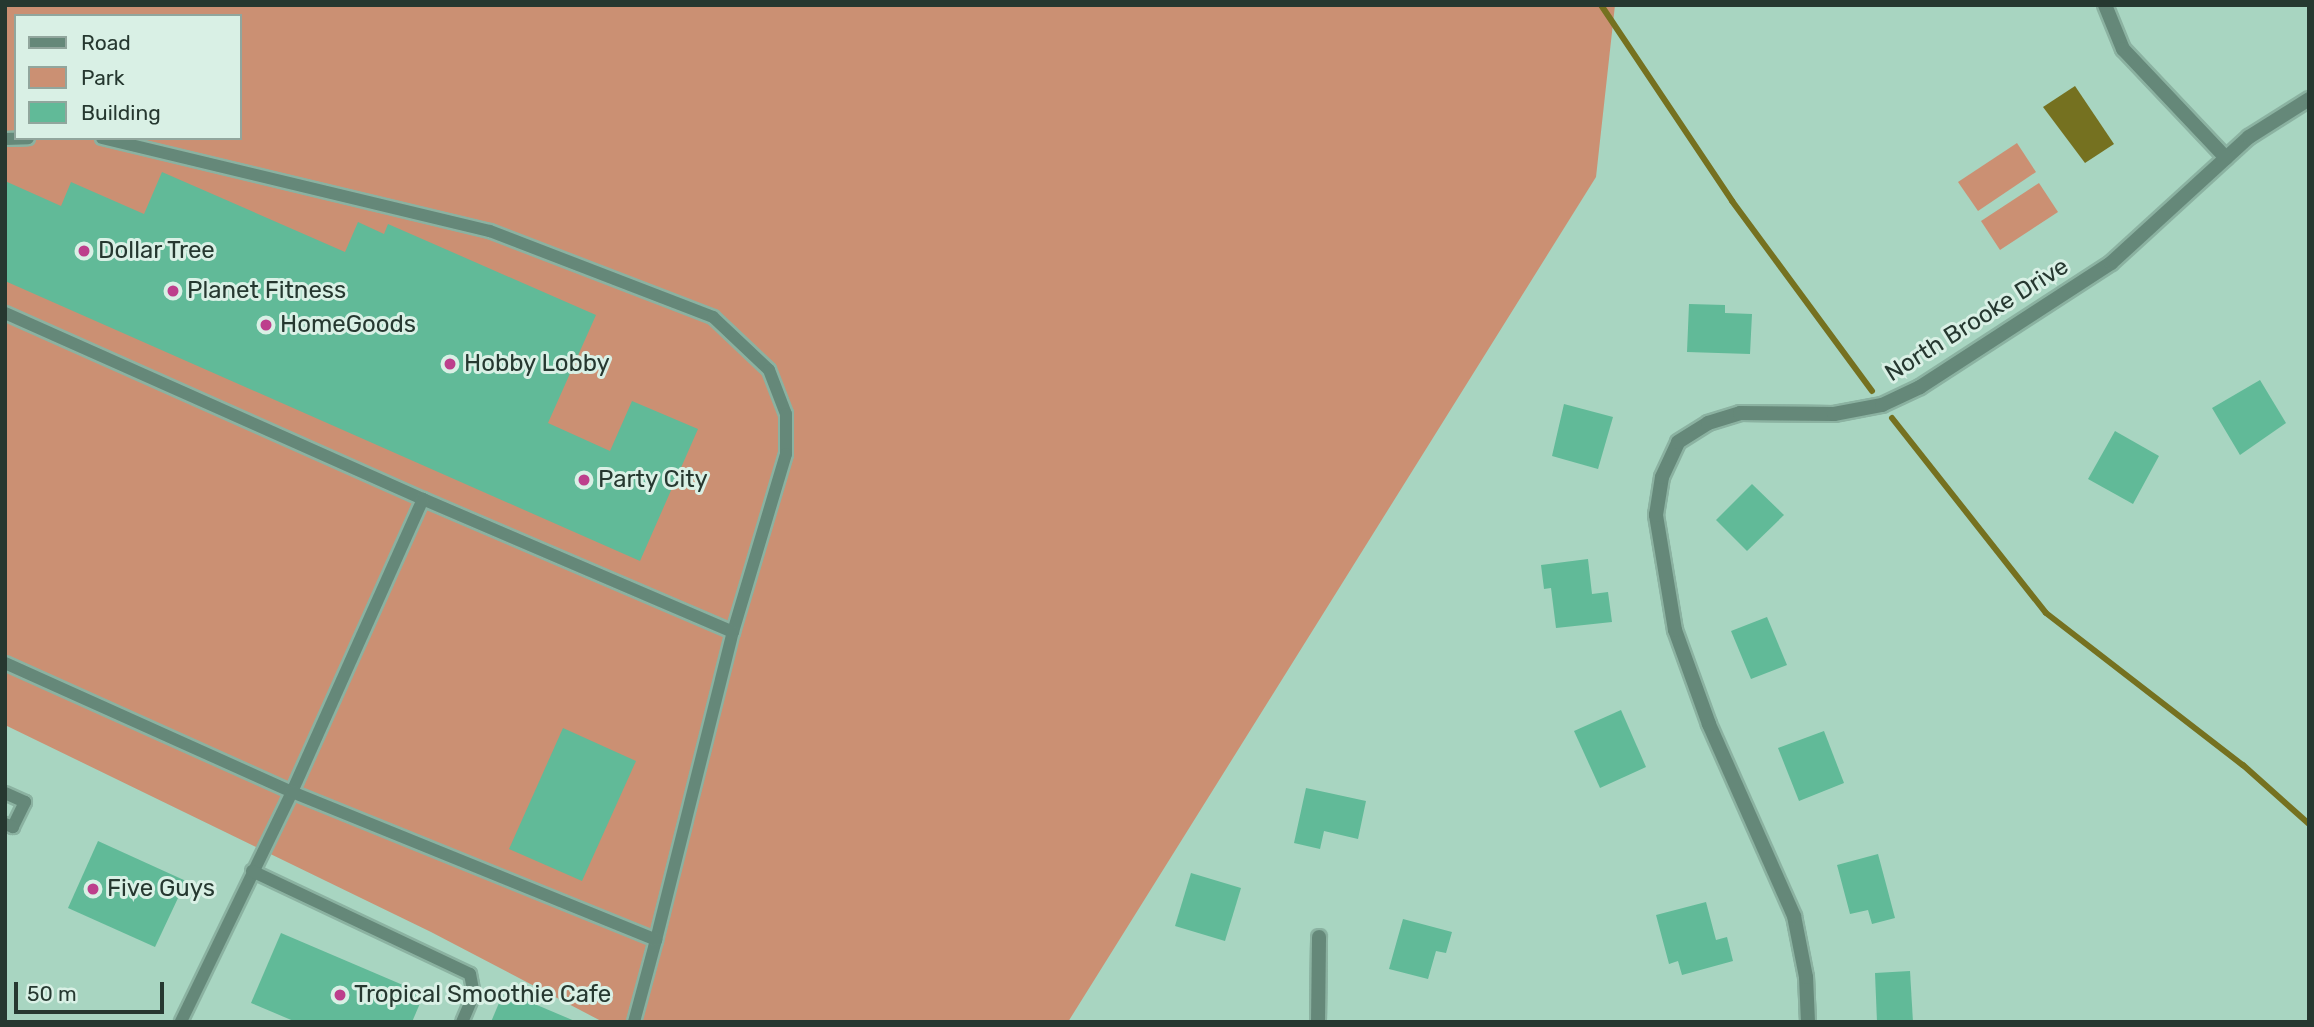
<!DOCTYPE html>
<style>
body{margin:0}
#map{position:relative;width:2314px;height:1027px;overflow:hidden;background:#a8d5c1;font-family:Rubik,sans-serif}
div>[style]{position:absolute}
.green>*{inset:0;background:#cb9073}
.water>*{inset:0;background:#757120}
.stream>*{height:6px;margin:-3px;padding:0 3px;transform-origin:3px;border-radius:3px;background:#757120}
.building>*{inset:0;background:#61ba98}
.roads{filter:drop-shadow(2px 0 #8bb2a1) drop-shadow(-2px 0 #8bb2a1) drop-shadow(0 2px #8bb2a1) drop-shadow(0 -2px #8bb2a1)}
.service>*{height:12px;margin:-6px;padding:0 6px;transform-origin:6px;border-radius:6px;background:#658879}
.minor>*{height:14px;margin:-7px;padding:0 7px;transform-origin:7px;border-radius:7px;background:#658879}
.dots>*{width:19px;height:19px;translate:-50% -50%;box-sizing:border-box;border:4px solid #d9f0e5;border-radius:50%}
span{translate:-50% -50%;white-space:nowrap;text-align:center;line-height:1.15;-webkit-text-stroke:6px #d9f0e5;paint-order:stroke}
.poi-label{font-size:24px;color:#263830}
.left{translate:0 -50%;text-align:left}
.street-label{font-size:24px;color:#263830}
.frame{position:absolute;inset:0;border:7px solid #263830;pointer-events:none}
.legend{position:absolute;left:14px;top:14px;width:228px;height:126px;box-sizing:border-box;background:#d9f0e5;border:2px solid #91a69d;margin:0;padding:9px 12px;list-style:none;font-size:21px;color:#263830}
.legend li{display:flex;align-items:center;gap:14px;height:35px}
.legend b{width:35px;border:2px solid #91a69d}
.scale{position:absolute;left:14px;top:982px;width:150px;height:32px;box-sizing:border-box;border:4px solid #263830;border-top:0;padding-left:9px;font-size:21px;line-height:24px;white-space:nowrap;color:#263830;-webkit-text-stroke:5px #d9f0e5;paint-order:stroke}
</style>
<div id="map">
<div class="green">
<i style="clip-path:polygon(evenodd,5px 5px,1615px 5px,1596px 177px,1068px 1022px,603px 1022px,431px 932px,5px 725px,5px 5px,16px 16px,240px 16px,240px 138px,16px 138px,16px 16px)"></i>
<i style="clip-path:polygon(2017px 143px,2036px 172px,1978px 211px,1958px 182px)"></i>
<i style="clip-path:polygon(2039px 183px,2058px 212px,2000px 250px,1981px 221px)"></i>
</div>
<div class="water">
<i style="clip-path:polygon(2075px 86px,2114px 144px,2085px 163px,2043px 107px)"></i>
</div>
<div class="stream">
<i style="left:1601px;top:5px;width:236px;rotate:56.2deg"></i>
<i style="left:1732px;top:201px;width:236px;rotate:53.6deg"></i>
<i style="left:1892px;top:418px;width:248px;rotate:51.7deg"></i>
<i style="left:2046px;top:613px;width:249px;rotate:37.7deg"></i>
<i style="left:2243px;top:765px;width:89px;rotate:41.8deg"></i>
</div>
<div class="building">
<i style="clip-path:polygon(162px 172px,345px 252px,358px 222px,384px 234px,388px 224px,596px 315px,548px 423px,610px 451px,632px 401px,698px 429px,640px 561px,5px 281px,5px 181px,61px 206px,71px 182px,144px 214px)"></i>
<i style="clip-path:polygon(1689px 304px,1725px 305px,1725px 313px,1752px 314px,1750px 354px,1687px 352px)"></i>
<i style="clip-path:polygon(2260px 380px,2286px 423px,2240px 455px,2212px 408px)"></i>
<i style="clip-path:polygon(1564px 404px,1613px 417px,1598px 469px,1552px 456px)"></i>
<i style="clip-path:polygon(2115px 431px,2159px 456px,2133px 504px,2088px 479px)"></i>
<i style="clip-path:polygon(1752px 484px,1784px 515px,1747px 551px,1716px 520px)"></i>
<i style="clip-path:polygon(1588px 559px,1592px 594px,1608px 592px,1612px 622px,1556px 628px,1551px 588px,1544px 589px,1541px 565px)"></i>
<i style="clip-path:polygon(1767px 617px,1787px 665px,1751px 679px,1731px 631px)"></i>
<i style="clip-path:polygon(1621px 710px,1646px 767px,1600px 788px,1574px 731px)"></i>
<i style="clip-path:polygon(563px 728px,636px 761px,582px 881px,509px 849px)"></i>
<i style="clip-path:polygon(1824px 731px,1844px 783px,1799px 801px,1778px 748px)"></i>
<i style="clip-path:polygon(1306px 788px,1366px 801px,1358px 839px,1324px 831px,1320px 849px,1294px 843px)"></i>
<i style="clip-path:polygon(98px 841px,186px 881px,155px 947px,68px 908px)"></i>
<i style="clip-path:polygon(1878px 854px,1895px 918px,1872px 924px,1868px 910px,1850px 914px,1837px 865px)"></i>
<i style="clip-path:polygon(1191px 873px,1241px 888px,1225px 941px,1175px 926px)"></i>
<i style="clip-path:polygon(1706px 902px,1716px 940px,1727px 937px,1733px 961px,1682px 975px,1678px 961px,1669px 964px,1656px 915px)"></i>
<i style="clip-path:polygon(1403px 919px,1452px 932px,1446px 953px,1436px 951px,1428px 979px,1389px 969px)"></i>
<i style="clip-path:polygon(281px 933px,424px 994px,412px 1022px,296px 1022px,251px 1003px)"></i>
<i style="clip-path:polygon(1910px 971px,1913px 1022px,1877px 1022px,1875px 973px)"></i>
<i style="clip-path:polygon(504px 991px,577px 1022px,491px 1022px)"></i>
</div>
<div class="roads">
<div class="service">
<i style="left:102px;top:138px;width:399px;rotate:13.5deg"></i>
<i style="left:490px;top:231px;width:239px;rotate:21.1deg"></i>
<i style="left:713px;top:317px;width:77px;rotate:43.4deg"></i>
<i style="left:769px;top:370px;width:47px;rotate:68.9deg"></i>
<i style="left:786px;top:414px;width:40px;rotate:90deg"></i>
<i style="left:786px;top:454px;width:186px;rotate:106.6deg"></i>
<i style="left:5px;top:139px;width:23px;rotate:-2deg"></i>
<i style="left:5px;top:313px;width:458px;rotate:24deg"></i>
<i style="left:5px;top:663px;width:315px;rotate:24.2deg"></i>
<i style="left:292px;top:792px;width:255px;rotate:115.8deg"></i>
<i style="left:5px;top:793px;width:22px;rotate:24deg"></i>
<i style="left:25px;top:802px;width:28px;rotate:116deg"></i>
<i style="left:13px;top:827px;width:9px;rotate:-159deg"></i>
<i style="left:252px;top:871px;width:241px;rotate:25.3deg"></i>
<i style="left:470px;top:974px;width:20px;rotate:79deg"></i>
<i style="left:474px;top:994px;width:30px;rotate:113deg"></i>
<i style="left:634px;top:1022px;width:85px;rotate:-75deg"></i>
<i style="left:656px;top:940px;width:317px;rotate:-76deg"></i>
<i style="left:733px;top:632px;width:337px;rotate:-156.8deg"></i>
<i style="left:423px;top:499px;width:321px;rotate:114.1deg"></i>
<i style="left:292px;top:792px;width:393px;rotate:22.1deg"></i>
</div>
<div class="minor">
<i style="left:2105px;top:5px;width:48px;rotate:67.8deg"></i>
<i style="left:2123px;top:49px;width:150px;rotate:46.6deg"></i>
<i style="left:1318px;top:1022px;width:85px;rotate:-89.3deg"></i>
<i style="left:1808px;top:1022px;width:45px;rotate:-92.5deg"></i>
<i style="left:1806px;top:977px;width:62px;rotate:-101.1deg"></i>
<i style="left:1794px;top:916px;width:210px;rotate:-113.9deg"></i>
<i style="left:1709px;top:724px;width:100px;rotate:-109.9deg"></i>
<i style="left:1675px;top:630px;width:117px;rotate:-99.4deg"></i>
<i style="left:1656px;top:515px;width:38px;rotate:-81deg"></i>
<i style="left:1662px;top:477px;width:38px;rotate:-65deg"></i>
<i style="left:1678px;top:442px;width:36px;rotate:-32deg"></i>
<i style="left:1708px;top:423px;width:34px;rotate:-17deg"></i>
<i style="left:1740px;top:413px;width:94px;rotate:0.6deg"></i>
<i style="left:1834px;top:414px;width:49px;rotate:-10.6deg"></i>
<i style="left:1882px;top:405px;width:42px;rotate:-25.3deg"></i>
<i style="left:1920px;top:387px;width:228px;rotate:-33deg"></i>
<i style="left:2111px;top:263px;width:187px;rotate:-42.4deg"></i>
<i style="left:2249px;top:137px;width:71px;rotate:-32.3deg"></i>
</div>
</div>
<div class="dots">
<i style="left:84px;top:251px;background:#bd3f8c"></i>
<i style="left:173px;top:291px;background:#bd3f8c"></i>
<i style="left:266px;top:325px;background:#bd3f8c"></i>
<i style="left:450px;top:364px;background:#bd3f8c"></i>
<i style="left:584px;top:480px;background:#bd3f8c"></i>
<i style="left:93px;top:889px;background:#bd3f8c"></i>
<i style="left:340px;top:995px;background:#bd3f8c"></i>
</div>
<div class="poi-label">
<span class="left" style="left:98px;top:251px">Dollar Tree</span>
<span class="left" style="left:187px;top:291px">Planet Fitness</span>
<span class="left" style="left:280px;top:325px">HomeGoods</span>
<span class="left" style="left:464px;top:364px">Hobby Lobby</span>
<span class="left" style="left:598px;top:480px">Party City</span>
<span class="left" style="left:107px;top:889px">Five Guys</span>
<span class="left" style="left:354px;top:995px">Tropical Smoothie Cafe</span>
</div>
<div class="street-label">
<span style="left:1977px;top:320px;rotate:-32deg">North Brooke Drive</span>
</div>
<div class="frame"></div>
<ul class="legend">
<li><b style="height:9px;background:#658879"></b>Road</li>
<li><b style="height:19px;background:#cb9073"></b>Park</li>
<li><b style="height:19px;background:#61ba98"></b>Building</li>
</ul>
<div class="scale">50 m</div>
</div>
